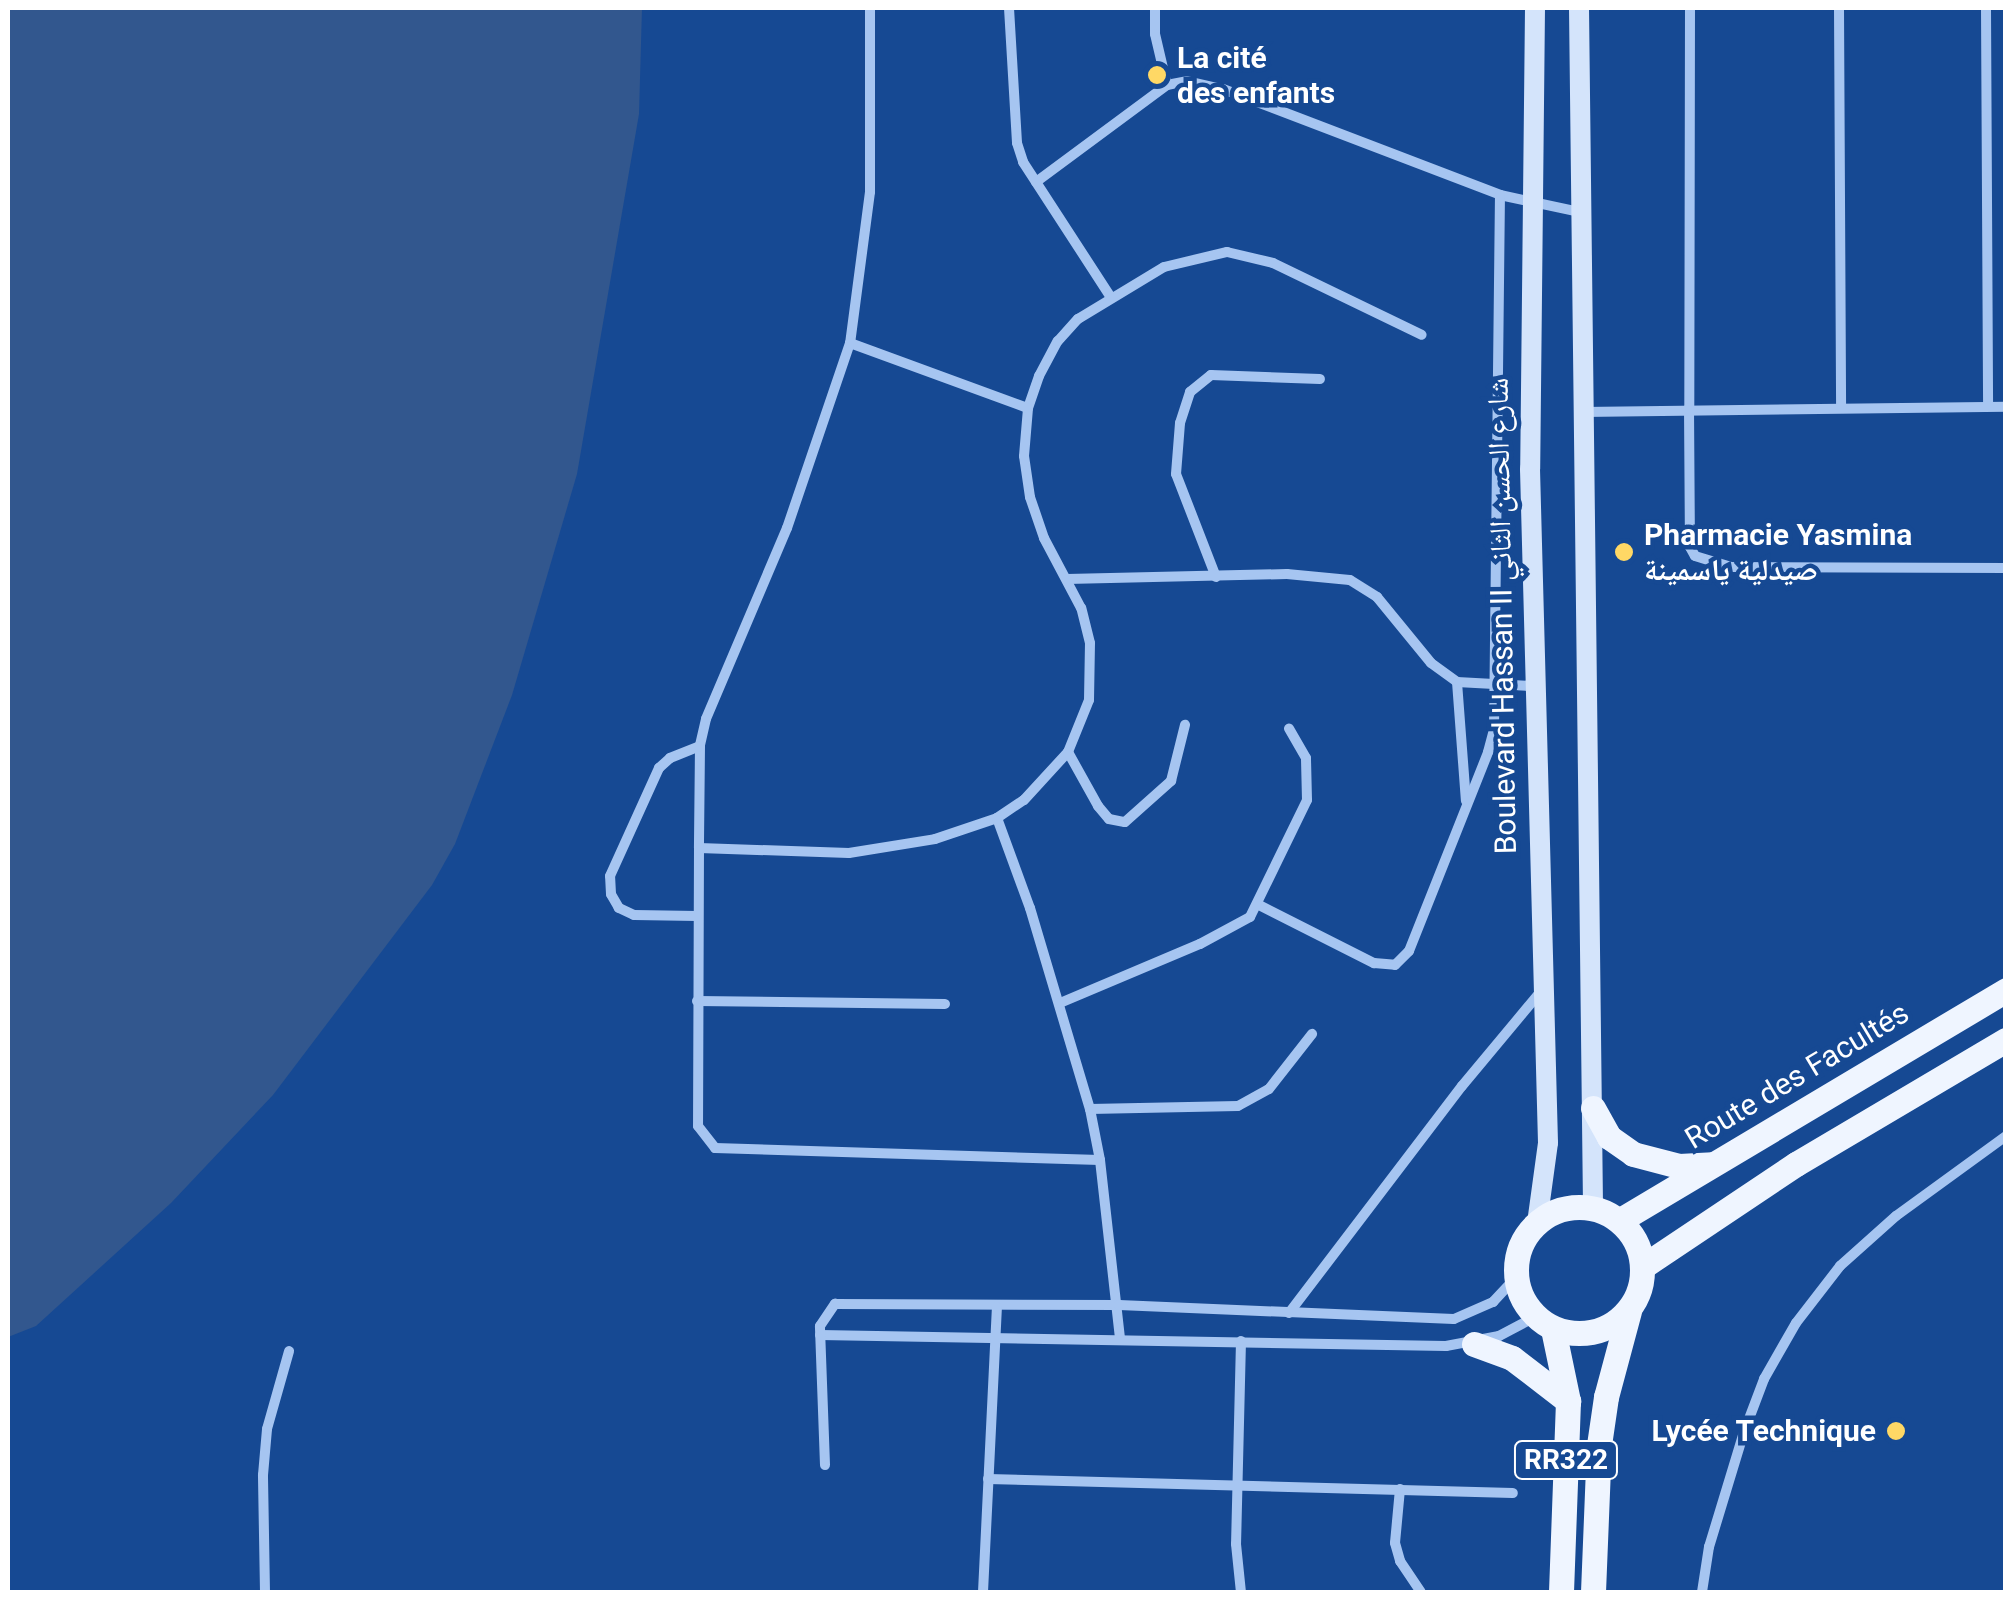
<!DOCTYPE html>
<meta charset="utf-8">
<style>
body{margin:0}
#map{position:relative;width:2013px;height:1600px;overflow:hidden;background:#164993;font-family:Roboto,"Noto Naskh Arabic",sans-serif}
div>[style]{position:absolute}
.water>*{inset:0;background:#32578e}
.street>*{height:10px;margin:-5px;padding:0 5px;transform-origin:5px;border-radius:5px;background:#a6c5f1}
.secondary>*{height:20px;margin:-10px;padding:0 10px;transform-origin:10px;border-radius:10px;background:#d4e4fb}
.primary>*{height:25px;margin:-12.5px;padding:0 12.5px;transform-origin:12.5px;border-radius:12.5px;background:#eff5ff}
.primary>.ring{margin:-12.5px;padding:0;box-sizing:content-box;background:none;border:25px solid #eff5ff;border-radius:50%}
.dots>*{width:28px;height:28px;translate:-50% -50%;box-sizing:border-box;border:5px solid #164993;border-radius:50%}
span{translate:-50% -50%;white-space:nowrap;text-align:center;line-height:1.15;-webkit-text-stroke:9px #164993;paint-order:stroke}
.shield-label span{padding:2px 8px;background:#164993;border:2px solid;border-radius:8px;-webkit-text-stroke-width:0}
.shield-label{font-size:28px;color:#fff;font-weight:700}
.poi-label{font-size:30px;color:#fff;font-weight:700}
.left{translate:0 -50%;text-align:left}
.right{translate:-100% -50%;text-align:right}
.street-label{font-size:30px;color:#fff}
.frame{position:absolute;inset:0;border:10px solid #fff;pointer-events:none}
</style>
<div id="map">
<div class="water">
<i style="clip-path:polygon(8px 8px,642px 8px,639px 114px,577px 474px,512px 695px,455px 844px,432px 885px,273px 1095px,171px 1203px,36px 1326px,8px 1337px)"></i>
</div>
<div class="street">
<i style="left:870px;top:8px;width:184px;rotate:90deg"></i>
<i style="left:870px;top:192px;width:152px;rotate:97.5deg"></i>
<i style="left:850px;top:343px;width:195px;rotate:108.8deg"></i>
<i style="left:787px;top:528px;width:207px;rotate:113deg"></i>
<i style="left:706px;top:719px;width:28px;rotate:103deg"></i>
<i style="left:700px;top:746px;width:102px;rotate:90.6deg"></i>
<i style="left:699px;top:848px;width:150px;rotate:1.9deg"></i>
<i style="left:849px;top:853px;width:87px;rotate:-9.2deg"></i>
<i style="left:935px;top:839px;width:65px;rotate:-18.7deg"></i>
<i style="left:997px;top:818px;width:32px;rotate:-34deg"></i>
<i style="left:1024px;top:800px;width:65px;rotate:-47.5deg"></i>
<i style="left:1068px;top:752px;width:56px;rotate:-68deg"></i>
<i style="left:1089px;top:700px;width:57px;rotate:-89deg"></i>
<i style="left:1090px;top:643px;width:36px;rotate:-104deg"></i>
<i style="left:1081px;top:608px;width:79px;rotate:-117.9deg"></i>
<i style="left:1044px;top:538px;width:43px;rotate:-108.9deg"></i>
<i style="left:1030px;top:497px;width:41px;rotate:-98.3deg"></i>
<i style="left:1024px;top:456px;width:48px;rotate:-85.2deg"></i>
<i style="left:1028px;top:408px;width:34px;rotate:-71deg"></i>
<i style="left:1039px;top:376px;width:40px;rotate:-62deg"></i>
<i style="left:1058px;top:341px;width:30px;rotate:-48deg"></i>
<i style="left:1078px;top:319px;width:100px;rotate:-31.2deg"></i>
<i style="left:1164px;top:267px;width:65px;rotate:-13.4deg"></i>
<i style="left:1227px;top:252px;width:47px;rotate:13.4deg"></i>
<i style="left:1273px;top:263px;width:165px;rotate:25.8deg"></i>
<i style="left:1009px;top:8px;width:135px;rotate:86.6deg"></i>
<i style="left:1017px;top:143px;width:20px;rotate:72deg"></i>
<i style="left:1023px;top:162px;width:160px;rotate:57deg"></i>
<i style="left:1155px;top:8px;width:26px;rotate:90deg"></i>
<i style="left:1155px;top:34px;width:52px;rotate:76.8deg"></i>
<i style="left:1690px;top:8px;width:400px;rotate:90.1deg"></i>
<i style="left:1689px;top:408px;width:139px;rotate:89.6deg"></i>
<i style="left:1690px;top:547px;width:10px;rotate:61deg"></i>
<i style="left:1695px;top:556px;width:38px;rotate:17deg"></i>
<i style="left:1731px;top:567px;width:275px;rotate:0.2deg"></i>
<i style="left:1839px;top:8px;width:398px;rotate:89.7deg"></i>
<i style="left:1986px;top:8px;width:398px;rotate:89.7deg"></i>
<i style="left:1036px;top:182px;width:163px;rotate:-36.5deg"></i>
<i style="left:1167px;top:85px;width:20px;rotate:-11deg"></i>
<i style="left:1187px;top:81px;width:37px;rotate:13deg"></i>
<i style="left:1223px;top:89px;width:297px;rotate:20.9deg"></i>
<i style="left:1500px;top:195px;width:82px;rotate:12deg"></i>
<i style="left:850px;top:343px;width:189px;rotate:20.1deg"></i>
<i style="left:1583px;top:412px;width:423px;rotate:-0.7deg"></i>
<i style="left:1216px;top:577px;width:110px;rotate:-111.2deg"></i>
<i style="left:1176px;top:474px;width:51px;rotate:-85.5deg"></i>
<i style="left:1180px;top:423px;width:33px;rotate:-72deg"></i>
<i style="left:1190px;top:392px;width:27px;rotate:-39deg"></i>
<i style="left:1211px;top:375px;width:109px;rotate:2.1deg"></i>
<i style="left:1067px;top:579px;width:220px;rotate:-1.3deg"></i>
<i style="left:1287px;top:574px;width:63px;rotate:5.4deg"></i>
<i style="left:1350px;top:580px;width:32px;rotate:32deg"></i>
<i style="left:1377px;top:597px;width:85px;rotate:50.7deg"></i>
<i style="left:1431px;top:663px;width:32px;rotate:36deg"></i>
<i style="left:1457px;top:682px;width:75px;rotate:3.1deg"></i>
<i style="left:1457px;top:682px;width:119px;rotate:85.7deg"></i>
<i style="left:1068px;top:752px;width:62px;rotate:60.9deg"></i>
<i style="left:1098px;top:806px;width:17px;rotate:50deg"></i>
<i style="left:1109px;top:819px;width:16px;rotate:11deg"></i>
<i style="left:1125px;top:822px;width:62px;rotate:-41.7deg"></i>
<i style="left:1171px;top:781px;width:58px;rotate:-76deg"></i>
<i style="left:997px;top:818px;width:96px;rotate:69.9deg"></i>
<i style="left:1030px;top:908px;width:210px;rotate:73.4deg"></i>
<i style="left:1090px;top:1109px;width:52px;rotate:78.9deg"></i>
<i style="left:1100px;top:1160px;width:180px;rotate:83.6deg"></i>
<i style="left:699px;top:848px;width:278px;rotate:90.2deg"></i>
<i style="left:698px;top:1126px;width:28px;rotate:52deg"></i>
<i style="left:715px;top:1148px;width:385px;rotate:1.8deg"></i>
<i style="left:1259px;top:905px;width:129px;rotate:26.8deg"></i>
<i style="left:1374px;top:963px;width:21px;rotate:5deg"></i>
<i style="left:1395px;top:965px;width:20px;rotate:-45deg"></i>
<i style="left:1409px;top:951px;width:214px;rotate:-68.3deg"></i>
<i style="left:1488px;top:752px;width:23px;rotate:-75deg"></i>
<i style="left:1494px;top:730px;width:535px;rotate:-89.36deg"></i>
<i style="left:697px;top:916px;width:63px;rotate:-179.1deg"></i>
<i style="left:634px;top:915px;width:17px;rotate:-155deg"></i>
<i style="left:619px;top:908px;width:16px;rotate:-120deg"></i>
<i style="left:611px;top:894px;width:18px;rotate:-93deg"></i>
<i style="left:610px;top:876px;width:119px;rotate:-65.6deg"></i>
<i style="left:659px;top:768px;width:15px;rotate:-42deg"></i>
<i style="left:670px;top:758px;width:32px;rotate:-22deg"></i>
<i style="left:697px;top:1001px;width:248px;rotate:0.7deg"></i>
<i style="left:1060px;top:1003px;width:152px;rotate:-22.9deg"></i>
<i style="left:1200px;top:944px;width:57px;rotate:-28.4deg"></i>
<i style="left:1250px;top:917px;width:130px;rotate:-64deg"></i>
<i style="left:1307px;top:800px;width:42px;rotate:-91.4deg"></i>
<i style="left:1306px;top:758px;width:34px;rotate:-120deg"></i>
<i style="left:1090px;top:1109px;width:148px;rotate:-1.2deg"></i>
<i style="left:1238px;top:1106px;width:35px;rotate:-29deg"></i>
<i style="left:1269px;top:1089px;width:70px;rotate:-52deg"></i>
<i style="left:1289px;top:1313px;width:285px;rotate:-52.7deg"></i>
<i style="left:1462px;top:1086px;width:125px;rotate:-50.2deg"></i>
<i style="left:820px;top:1335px;width:626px;rotate:1.01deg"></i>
<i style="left:1446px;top:1346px;width:54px;rotate:-10.7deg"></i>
<i style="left:1499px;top:1336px;width:41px;rotate:-27.8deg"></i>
<i style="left:1241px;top:1341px;width:203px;rotate:91.4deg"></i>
<i style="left:1236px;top:1544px;width:48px;rotate:84.1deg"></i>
<i style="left:825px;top:1465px;width:139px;rotate:-92.1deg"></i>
<i style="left:820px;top:1326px;width:27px;rotate:-56deg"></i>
<i style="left:835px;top:1304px;width:284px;rotate:0.2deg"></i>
<i style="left:1119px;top:1305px;width:335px;rotate:2.4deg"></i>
<i style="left:1454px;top:1319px;width:43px;rotate:-23.6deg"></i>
<i style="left:1493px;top:1302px;width:33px;rotate:-47deg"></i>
<i style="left:988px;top:1479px;width:525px;rotate:1.53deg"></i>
<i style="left:1400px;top:1489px;width:54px;rotate:95.3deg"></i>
<i style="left:1395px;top:1543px;width:19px;rotate:74deg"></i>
<i style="left:1400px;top:1561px;width:37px;rotate:56deg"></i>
<i style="left:265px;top:1592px;width:117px;rotate:-91deg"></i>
<i style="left:263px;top:1475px;width:46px;rotate:-85deg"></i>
<i style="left:267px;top:1429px;width:81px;rotate:-74.2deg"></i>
<i style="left:983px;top:1592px;width:285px;rotate:-87.2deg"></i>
<i style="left:1702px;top:1592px;width:46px;rotate:-81.2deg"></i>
<i style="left:1709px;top:1547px;width:120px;rotate:-73.1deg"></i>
<i style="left:1744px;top:1432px;width:57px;rotate:-69.3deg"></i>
<i style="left:1764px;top:1379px;width:64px;rotate:-60.3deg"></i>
<i style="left:1796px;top:1323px;width:72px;rotate:-52.3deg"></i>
<i style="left:1840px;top:1266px;width:75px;rotate:-41.8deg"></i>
<i style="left:1896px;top:1216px;width:136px;rotate:-36deg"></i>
</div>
<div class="secondary">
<i style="left:1535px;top:8px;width:461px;rotate:90.6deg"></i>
<i style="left:1530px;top:469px;width:674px;rotate:88.47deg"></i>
<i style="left:1548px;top:1143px;width:81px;rotate:97.8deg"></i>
<i style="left:1579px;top:8px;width:1200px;rotate:89.33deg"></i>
</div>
<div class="primary">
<i style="left:1593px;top:1108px;width:33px;rotate:61deg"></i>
<i style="left:1609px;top:1137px;width:29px;rotate:35deg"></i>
<i style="left:1633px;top:1154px;width:48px;rotate:14.6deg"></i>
<i style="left:1679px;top:1166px;width:33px;rotate:-3deg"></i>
<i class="ring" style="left:1516px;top:1207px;width:101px;height:101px"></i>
<i style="left:1622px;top:1219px;width:447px;rotate:-30.8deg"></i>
<i style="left:1642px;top:1267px;width:185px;rotate:-33.8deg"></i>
<i style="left:1796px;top:1164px;width:244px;rotate:-30.6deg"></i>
<i style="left:1553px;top:1329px;width:74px;rotate:78.2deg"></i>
<i style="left:1568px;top:1401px;width:191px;rotate:92.1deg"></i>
<i style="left:1474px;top:1344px;width:40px;rotate:20.2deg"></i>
<i style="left:1512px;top:1358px;width:71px;rotate:37.5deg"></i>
<i style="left:1593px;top:1592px;width:147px;rotate:-87.7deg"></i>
<i style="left:1599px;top:1445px;width:49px;rotate:-81.7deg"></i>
<i style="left:1606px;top:1397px;width:89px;rotate:-75deg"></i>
</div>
<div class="dots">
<i style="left:1157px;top:75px;background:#ffd865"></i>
<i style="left:1624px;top:552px;background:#ffd865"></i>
<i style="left:1896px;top:1431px;background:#ffd865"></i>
</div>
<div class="shield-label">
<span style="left:1566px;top:1460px">RR322</span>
</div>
<div class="poi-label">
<span class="left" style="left:1177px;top:75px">La cité<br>des enfants</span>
<span class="left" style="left:1644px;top:552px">Pharmacie Yasmina<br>صيدلية ياسمينة</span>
<span class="right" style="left:1876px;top:1431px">Lycée Technique</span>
</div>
<div class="street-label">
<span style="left:1502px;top:616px;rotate:-91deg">Boulevard Hassan II شارع الحسن الثاني</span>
<span style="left:1797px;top:1076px;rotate:-31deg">Route des Facultés</span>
</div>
<div class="frame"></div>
</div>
